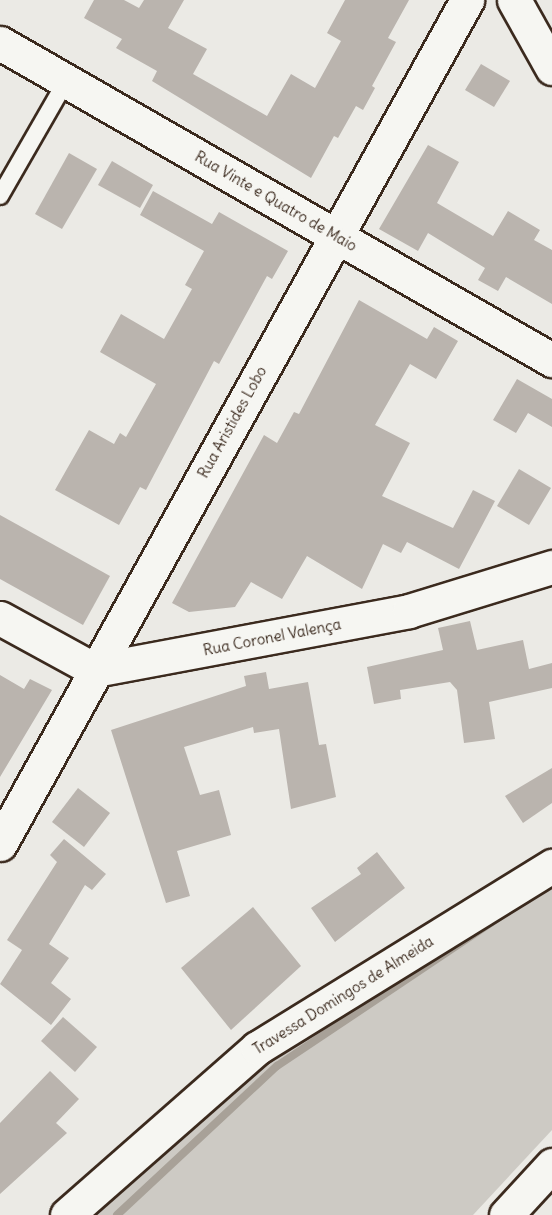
<!DOCTYPE html>
<meta charset="utf-8">
<style>
body{margin:0}
#map{position:relative;width:552px;height:1215px;overflow:hidden;background:#ebeae5;font-family:Delius,sans-serif}
div>[style]{position:absolute}
.green>*{inset:0;background:#cdcac4}
.stream>*{height:8px;margin:-4px;padding:0 4px;transform-origin:4px;border-radius:4px;background:#a8a198}
.building>*{inset:0;background:#bab4ae}
.roads{filter:drop-shadow(2px 0 #3b2a1e) drop-shadow(-2px 0 #3b2a1e) drop-shadow(0 2px #3b2a1e) drop-shadow(0 -2px #3b2a1e)}
.lane>*{height:16px;margin:-8px;padding:0 8px;transform-origin:8px;border-radius:8px;background:#f6f6f2}
.street>*{height:33px;margin:-16.5px;padding:0 16.5px;transform-origin:16.5px;border-radius:16.5px;background:#f6f6f2}
.secondary>*{height:33px;margin:-16.5px;padding:0 16.5px;transform-origin:16.5px;border-radius:16.5px;background:#f6f6f2}
span{translate:-50% -50%;white-space:nowrap;text-align:center;line-height:1.15;-webkit-text-stroke:4.5px #f6f6f2;paint-order:stroke}
.street-label{font-size:15px;color:#3b2a1e}
</style>
<div id="map">
<div class="green">
<i style="clip-path:polygon(552px 877px,552px 1130px,473px 1215px,90px 1215px,261px 1061px)"></i>
</div>
<div class="stream">
<i style="left:117px;top:1215px;width:219px;rotate:-43deg"></i>
<i style="left:277px;top:1066px;width:270px;rotate:-33.8deg"></i>
</div>
<div class="building">
<i style="clip-path:polygon(94px 0,124px 0,139px 8px,144px 0,184px 0,168px 28px,207px 49px,193px 74px,267px 116px,291px 74px,315px 88px,341px 41px,327px 33px,345px 0,409px 0,388px 38px,396px 42px,372px 86px,375px 88px,363px 110px,356px 106px,338px 138px,334px 136px,311px 178px,152px 81px,157px 71px,116px 48px,122px 39px,84px 18px)"></i>
<i style="clip-path:polygon(481px 64px,510px 81px,494px 107px,465px 90px)"></i>
<i style="clip-path:polygon(428px 145px,459px 162px,437px 203px,493px 236px,508px 211px,540px 230px,534px 240px,552px 250px,552px 304px,506px 277px,498px 291px,478px 280px,485px 268px,428px 233px,418px 251px,379px 229px)"></i>
<i style="clip-path:polygon(69px 153px,97px 169px,62px 229px,35px 214px)"></i>
<i style="clip-path:polygon(112px 161px,153px 185px,140px 208px,98px 185px)"></i>
<i style="clip-path:polygon(153px 191px,212px 224px,219px 212px,288px 251px,272px 279px,267px 276px,219px 364px,214px 361px,146px 490px,140px 487px,119px 525px,55px 490px,89px 430px,114px 444px,120px 433px,126px 437px,156px 384px,100px 352px,121px 314px,164px 339px,192px 289px,185px 285px,204px 251px,140px 215px)"></i>
<i style="clip-path:polygon(359px 300px,427px 339px,434px 327px,458px 341px,436px 379px,410px 364px,375px 425px,410px 443px,382px 496px,453px 528px,473px 490px,495px 501px,459px 569px,407px 542px,401px 553px,383px 544px,362px 589px,307px 556px,282px 599px,251px 582px,235px 607px,189px 612px,172px 603px,264px 435px,277px 443px,294px 412px,299px 414px)"></i>
<i style="clip-path:polygon(517px 379px,552px 399px,552px 427px,528px 413px,516px 433px,493px 420px)"></i>
<i style="clip-path:polygon(519px 469px,551px 488px,529px 525px,497px 506px)"></i>
<i style="clip-path:polygon(0 515px,110px 576px,83px 625px,0 579px)"></i>
<i style="clip-path:polygon(470px 621px,477px 650px,523px 640px,529px 669px,552px 663px,552px 688px,489px 702px,495px 739px,464px 743px,457px 690px,450px 682px,400px 690px,401px 699px,374px 704px,367px 667px,443px 650px,438px 628px)"></i>
<i style="clip-path:polygon(266px 672px,269px 689px,308px 682px,319px 745px,326px 744px,336px 797px,291px 809px,279px 729px,254px 733px,253px 727px,184px 747px,200px 795px,219px 790px,231px 835px,177px 851px,190px 896px,166px 903px,111px 730px,246px 686px,244px 676px)"></i>
<i style="clip-path:polygon(0 675px,24px 689px,30px 679px,52px 690px,0 777px)"></i>
<i style="clip-path:polygon(552px 768px,552px 803px,523px 823px,505px 796px)"></i>
<i style="clip-path:polygon(78px 788px,110px 813px,84px 847px,52px 822px)"></i>
<i style="clip-path:polygon(64px 839px,106px 874px,92px 890px,85px 885px,49px 944px,69px 958px,51px 983px,71px 999px,51px 1025px,0 984px,22px 950px,7px 940px,57px 862px,50px 855px)"></i>
<i style="clip-path:polygon(377px 852px,405px 888px,335px 942px,311px 908px,361px 874px,357px 868px)"></i>
<i style="clip-path:polygon(253px 907px,301px 966px,231px 1030px,181px 968px)"></i>
<i style="clip-path:polygon(63px 1017px,97px 1047px,75px 1072px,41px 1041px)"></i>
<i style="clip-path:polygon(50px 1071px,79px 1099px,56px 1123px,67px 1133px,0 1194px,0 1123px)"></i>
</div>
<div class="roads">
<div class="lane">
<i style="left:0;top:196px;width:133px;rotate:-60.1deg"></i>
</div>
<div class="street">
<i style="left:514px;top:0;width:78px;rotate:60.8deg"></i>
<i style="left:0;top:43px;width:637px;rotate:29.87deg"></i>
<i style="left:0;top:618px;width:108px;rotate:28.7deg"></i>
<i style="left:95px;top:670px;width:319px;rotate:-10.6deg"></i>
<i style="left:409px;top:611px;width:150px;rotate:-17.1deg"></i>
<i style="left:67px;top:1215px;width:253px;rotate:-41.3deg"></i>
<i style="left:257px;top:1048px;width:347px;rotate:-31.7deg"></i>
<i style="left:506px;top:1215px;width:68px;rotate:-47.4deg"></i>
</div>
<div class="secondary">
<i style="left:0;top:844px;width:965px;rotate:-61.04deg"></i>
</div>
</div>
<div class="street-label">
<span style="left:276px;top:201px;rotate:30deg">Rua Vinte e Quatro de Maio</span>
<span style="left:232px;top:422px;rotate:-61deg">Rua Aristides Lobo</span>
<span style="left:272px;top:637px;rotate:-11deg">Rua Coronel Valença</span>
<span style="left:343px;top:995px;rotate:-32deg">Travessa Domingos de Almeida</span>
</div>
</div>
